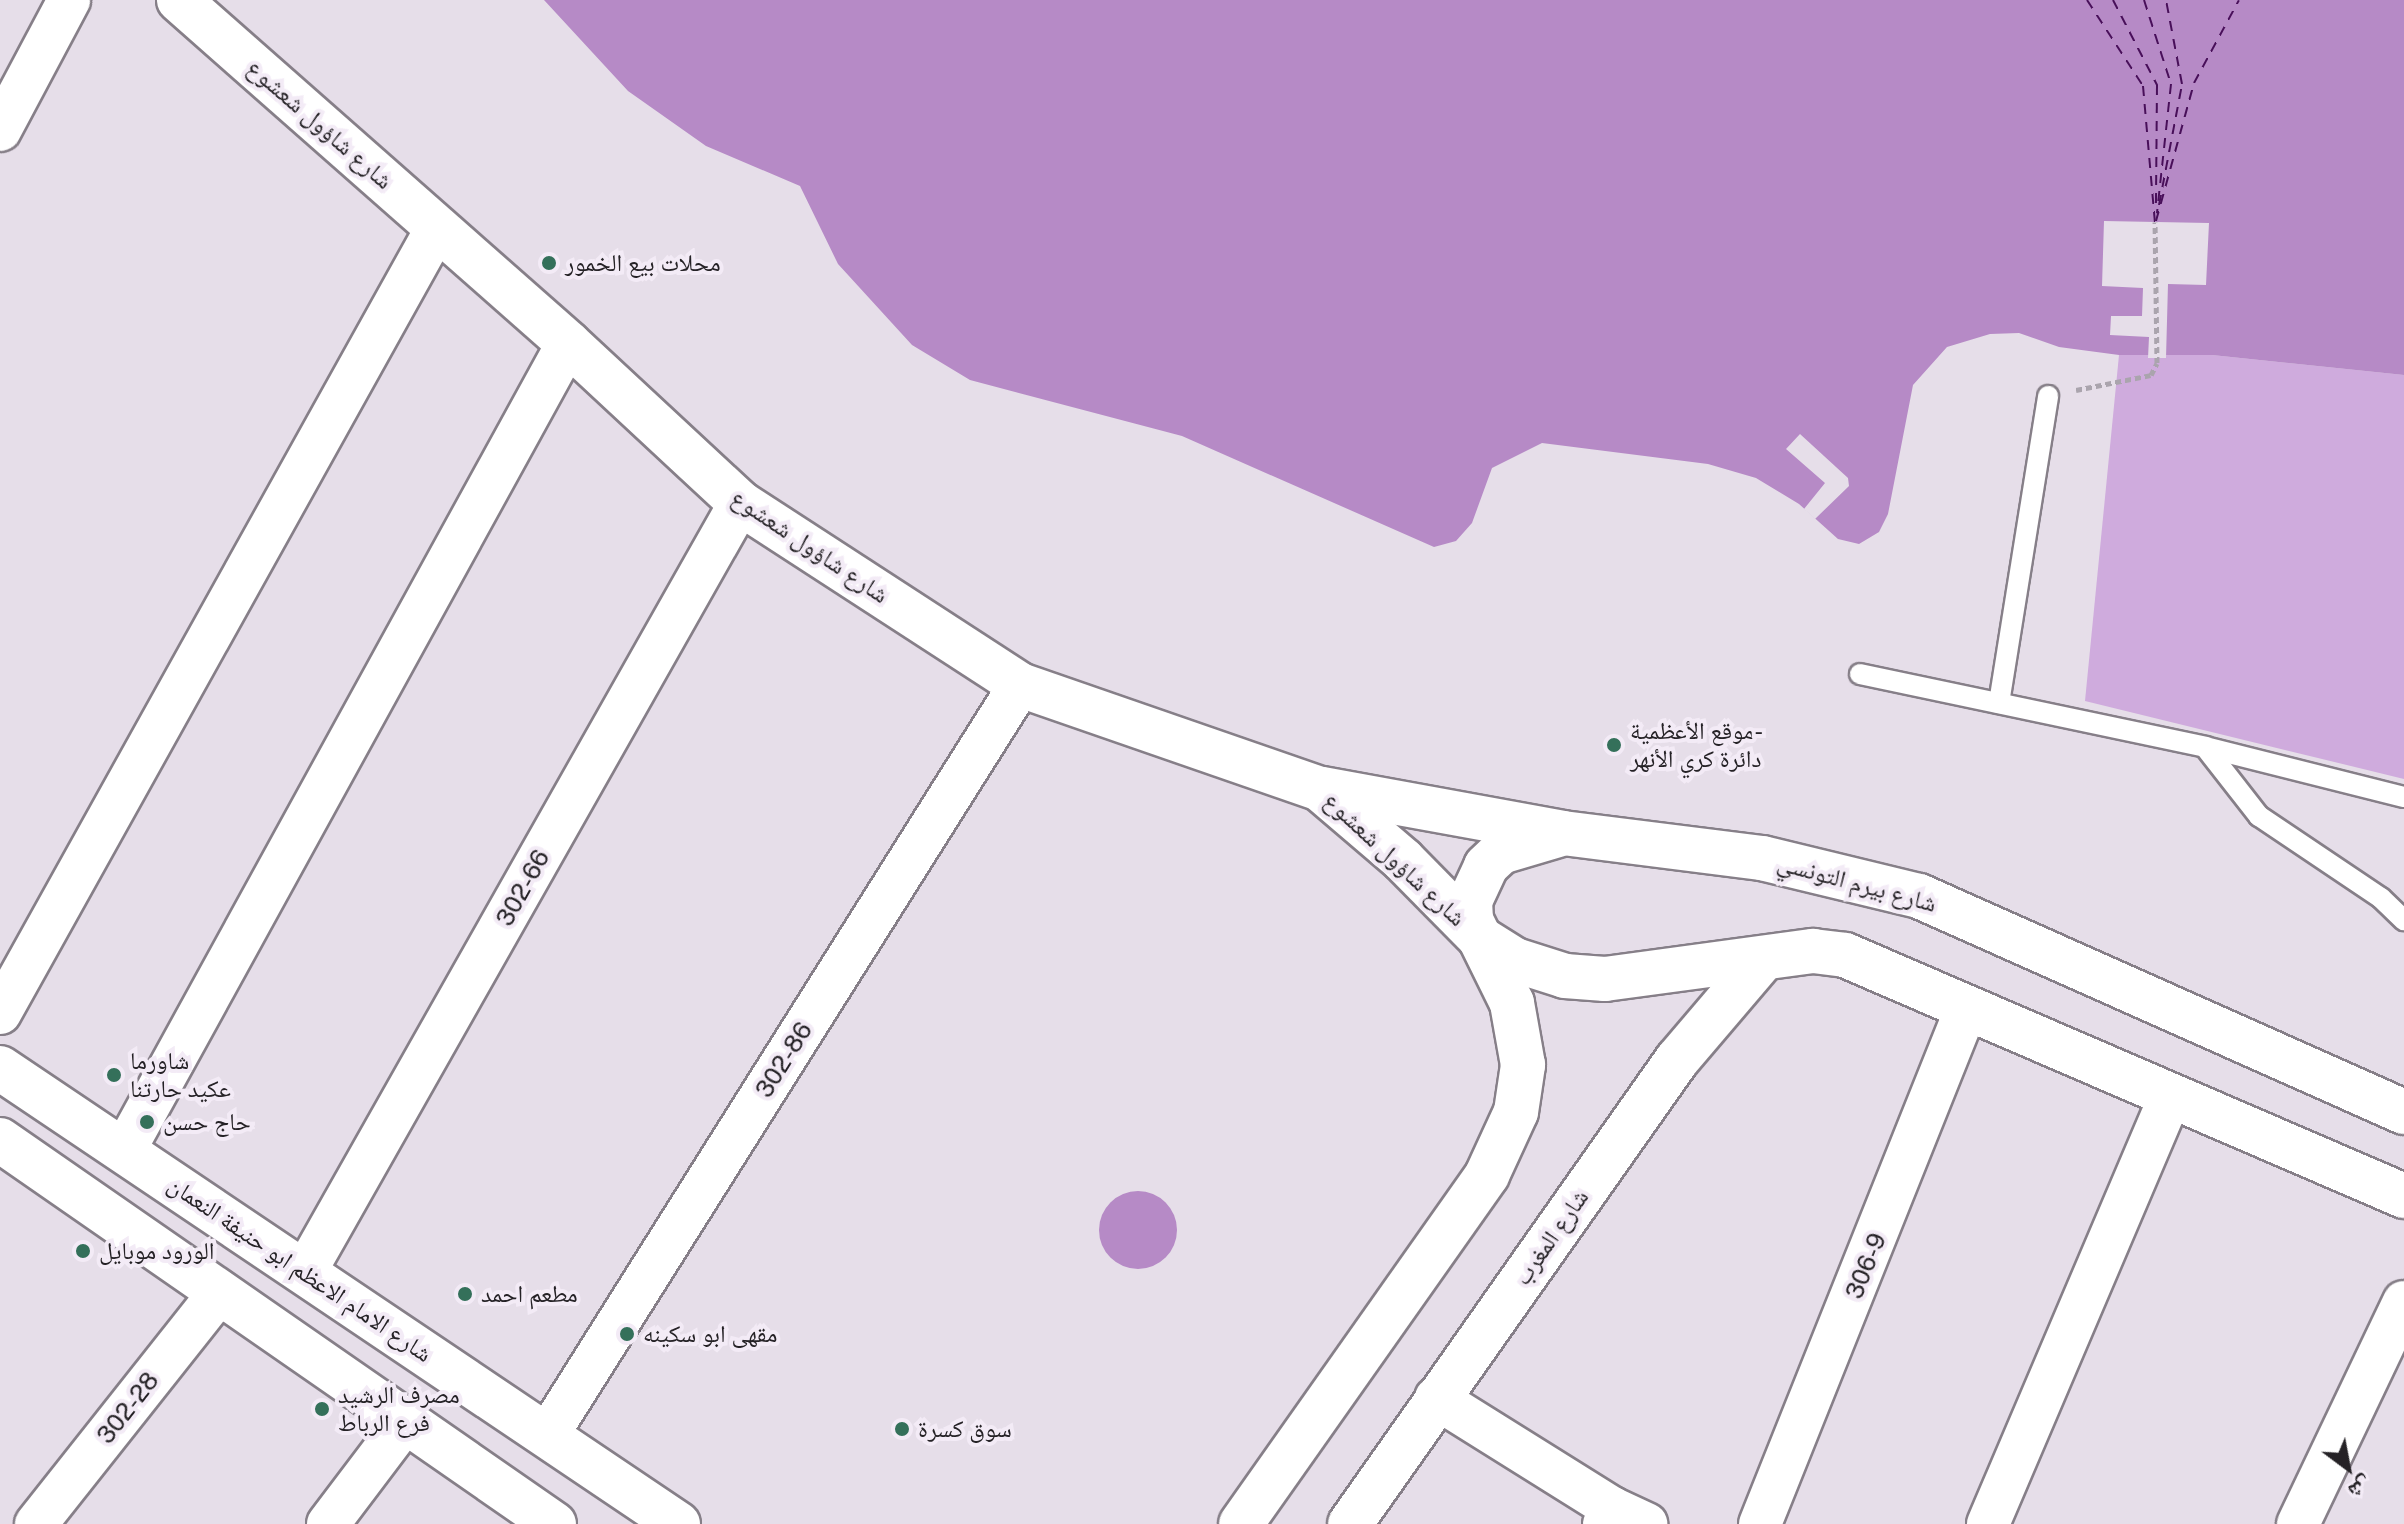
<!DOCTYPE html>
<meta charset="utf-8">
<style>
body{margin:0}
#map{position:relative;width:2404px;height:1524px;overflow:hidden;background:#e6dee9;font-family:"Public Sans","Noto Naskh Arabic",sans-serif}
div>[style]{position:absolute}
.green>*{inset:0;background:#cfabdd}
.water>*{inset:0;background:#b68ac6}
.round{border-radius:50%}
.pier>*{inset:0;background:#e6dee9}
.ferry>*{height:2px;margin-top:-1px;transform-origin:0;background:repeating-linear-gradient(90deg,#480f59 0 10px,transparent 0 18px)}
.path>*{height:5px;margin-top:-2.5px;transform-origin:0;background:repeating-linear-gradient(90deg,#aaa4ad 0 6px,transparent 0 10px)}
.roads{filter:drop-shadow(2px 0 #867f88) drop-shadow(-2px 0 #867f88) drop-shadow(0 2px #867f88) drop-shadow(0 -2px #867f88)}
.lane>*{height:20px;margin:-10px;padding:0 10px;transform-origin:10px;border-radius:10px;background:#fff}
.street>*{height:42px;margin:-21px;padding:0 21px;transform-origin:21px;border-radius:21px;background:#fff}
.secondary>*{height:44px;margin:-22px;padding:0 22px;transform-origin:22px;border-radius:22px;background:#fff}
.dots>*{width:22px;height:22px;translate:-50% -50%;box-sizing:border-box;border:4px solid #f3ebf6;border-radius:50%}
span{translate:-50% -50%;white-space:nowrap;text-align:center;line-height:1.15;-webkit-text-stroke:8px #f3ebf6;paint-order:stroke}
.street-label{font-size:24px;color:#252226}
.poi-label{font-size:24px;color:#252226}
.left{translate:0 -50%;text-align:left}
.north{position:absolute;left:2308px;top:1428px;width:80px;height:80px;-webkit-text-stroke:6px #f3ebf6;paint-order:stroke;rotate:148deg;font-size:22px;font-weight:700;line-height:32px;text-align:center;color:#252226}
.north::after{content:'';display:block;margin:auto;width:28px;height:36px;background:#252226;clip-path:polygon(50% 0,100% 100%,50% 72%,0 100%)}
</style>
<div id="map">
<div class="green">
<i style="clip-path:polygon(2119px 355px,2212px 355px,2404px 375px,2404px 779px,2085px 701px)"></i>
</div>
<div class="water">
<i style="clip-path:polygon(544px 0,2404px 0,2404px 375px,2212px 355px,2119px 355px,2059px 347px,2019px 333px,1990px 334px,1947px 347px,1913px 385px,1888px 514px,1879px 532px,1859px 544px,1838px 539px,1799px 504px,1756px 478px,1708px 464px,1542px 443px,1492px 468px,1472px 523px,1456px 541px,1434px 547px,1182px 436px,970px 380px,912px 345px,838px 264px,800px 186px,706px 146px,628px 91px)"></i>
<i class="round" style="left:1099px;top:1191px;width:78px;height:78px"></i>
</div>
<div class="pier">
<i style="clip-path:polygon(2104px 221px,2209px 223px,2206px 285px,2168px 284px,2166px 358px,2148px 358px,2149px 337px,2110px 335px,2111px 316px,2142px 316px,2143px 288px,2102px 286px)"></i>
<i style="clip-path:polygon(1800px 434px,1848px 478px,1849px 486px,1815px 519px,1804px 509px,1825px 483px,1786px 449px)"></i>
</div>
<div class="ferry">
<i style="left:2087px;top:0;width:103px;rotate:56.9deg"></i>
<i style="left:2143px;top:86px;width:137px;rotate:85deg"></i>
<i style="left:2113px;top:0;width:96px;rotate:62.6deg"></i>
<i style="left:2157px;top:85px;width:124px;rotate:90.5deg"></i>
<i style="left:2144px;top:0;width:88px;rotate:72.2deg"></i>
<i style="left:2171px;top:84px;width:130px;rotate:96.2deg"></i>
<i style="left:2159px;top:205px;width:123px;rotate:-79.2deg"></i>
<i style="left:2182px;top:84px;width:86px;rotate:-100.8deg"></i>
<i style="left:2156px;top:221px;width:143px;rotate:-74.6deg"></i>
<i style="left:2194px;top:83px;width:94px;rotate:-61.5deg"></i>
</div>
<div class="path">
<i style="left:2076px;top:390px;width:76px;rotate:-11.3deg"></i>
<i style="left:2151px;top:375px;width:13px;rotate:-63deg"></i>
<i style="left:2157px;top:363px;width:141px;rotate:-90.8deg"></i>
</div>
<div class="roads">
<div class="lane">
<i style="left:1860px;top:674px;width:353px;rotate:11.9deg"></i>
<i style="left:2205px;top:747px;width:205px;rotate:14.1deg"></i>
<i style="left:1999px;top:703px;width:311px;rotate:-80.9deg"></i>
<i style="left:2205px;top:747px;width:88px;rotate:52deg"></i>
<i style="left:2259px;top:816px;width:147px;rotate:33.9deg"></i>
<i style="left:2381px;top:898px;width:32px;rotate:44deg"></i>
</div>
<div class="street">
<i style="left:0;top:130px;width:147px;rotate:-62deg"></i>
<i style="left:0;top:1013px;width:898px;rotate:-60.9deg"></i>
<i style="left:124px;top:1151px;width:922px;rotate:-61.21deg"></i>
<i style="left:305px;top:1272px;width:884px;rotate:-60.5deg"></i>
<i style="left:1436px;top:1398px;width:208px;rotate:32deg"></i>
<i style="left:548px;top:1434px;width:885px;rotate:-57.78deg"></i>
<i style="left:36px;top:1524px;width:296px;rotate:-51.6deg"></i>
<i style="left:328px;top:1524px;width:129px;rotate:-52.9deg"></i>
<i style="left:1604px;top:1524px;width:18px;rotate:-63deg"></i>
<i style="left:1612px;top:1508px;width:38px;rotate:25deg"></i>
<i style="left:1760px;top:1524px;width:557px;rotate:-68.18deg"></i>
<i style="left:1988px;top:1524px;width:466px;rotate:-66.9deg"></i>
<i style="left:2298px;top:1524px;width:246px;rotate:-64.5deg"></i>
</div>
<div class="secondary">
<i style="left:179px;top:0;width:519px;rotate:41.4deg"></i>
<i style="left:568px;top:343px;width:235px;rotate:42.9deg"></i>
<i style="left:740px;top:503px;width:334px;rotate:33deg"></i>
<i style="left:1020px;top:685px;width:318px;rotate:19.1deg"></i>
<i style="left:1320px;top:789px;width:109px;rotate:40.5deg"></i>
<i style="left:1403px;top:860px;width:110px;rotate:45.4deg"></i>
<i style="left:1480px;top:938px;width:41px;rotate:32.2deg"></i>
<i style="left:1515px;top:960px;width:52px;rotate:17.7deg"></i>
<i style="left:1565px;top:976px;width:40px;rotate:4.3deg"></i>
<i style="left:1605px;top:979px;width:210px;rotate:-7.7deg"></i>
<i style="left:1813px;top:951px;width:32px;rotate:7deg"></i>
<i style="left:1845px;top:955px;width:609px;rotate:23.32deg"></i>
<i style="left:1322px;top:789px;width:245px;rotate:10.3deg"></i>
<i style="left:1563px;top:833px;width:201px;rotate:7.2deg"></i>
<i style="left:1762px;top:858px;width:162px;rotate:13.6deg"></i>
<i style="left:1919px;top:896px;width:531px;rotate:24.01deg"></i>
<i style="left:0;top:1068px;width:817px;rotate:33.92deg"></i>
<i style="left:0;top:1140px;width:674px;rotate:34.73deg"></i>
<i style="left:1241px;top:1524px;width:427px;rotate:-54.8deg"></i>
<i style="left:1487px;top:1175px;width:69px;rotate:-65.3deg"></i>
<i style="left:1516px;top:1112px;width:48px;rotate:-81.5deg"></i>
<i style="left:1523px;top:1065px;width:63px;rotate:-100.1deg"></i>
<i style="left:1512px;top:1003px;width:93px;rotate:-116.3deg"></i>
<i style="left:1471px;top:920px;width:19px;rotate:-93deg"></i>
<i style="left:1470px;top:901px;width:38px;rotate:-65deg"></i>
<i style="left:1486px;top:866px;width:21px;rotate:-43deg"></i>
<i style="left:1501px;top:852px;width:59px;rotate:-16.6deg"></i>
<i style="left:1350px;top:1524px;width:568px;rotate:-54.83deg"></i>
<i style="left:1677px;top:1060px;width:133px;rotate:-49.6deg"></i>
</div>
</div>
<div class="dots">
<i style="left:549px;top:263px;background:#34705a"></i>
<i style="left:1614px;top:745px;background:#34705a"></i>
<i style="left:114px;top:1075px;background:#34705a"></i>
<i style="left:147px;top:1122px;background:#34705a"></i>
<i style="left:83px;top:1251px;background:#34705a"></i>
<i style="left:465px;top:1294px;background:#34705a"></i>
<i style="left:627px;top:1334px;background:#34705a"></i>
<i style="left:322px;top:1409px;background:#34705a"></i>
<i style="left:902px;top:1429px;background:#34705a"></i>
</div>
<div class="street-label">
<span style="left:320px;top:124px;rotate:41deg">شارع شاؤول شعشوع</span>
<span style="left:810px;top:546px;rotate:34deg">شارع شاؤول شعشوع</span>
<span style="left:1395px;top:859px;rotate:43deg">شارع شاؤول شعشوع</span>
<span style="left:1857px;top:883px;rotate:15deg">شارع بيرم التونسي</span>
<span style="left:523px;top:888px;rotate:-61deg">302-66</span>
<span style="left:784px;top:1060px;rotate:-58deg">302-86</span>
<span style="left:1551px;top:1237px;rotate:-55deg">شارع المغرب</span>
<span style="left:1866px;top:1266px;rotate:-68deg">306-9</span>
<span style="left:300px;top:1269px;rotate:34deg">شارع الامام الاعظم ابو حنيفة النعمان</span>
<span style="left:128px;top:1408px;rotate:-52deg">302-28</span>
</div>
<div class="poi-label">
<span class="left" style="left:565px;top:263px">محلات بيع الخمور</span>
<span class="left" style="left:1630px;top:745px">موقع الأعظمية-<br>دائرة كري الأنهر</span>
<span class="left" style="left:130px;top:1075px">شاورما<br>عكيد حارتنا</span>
<span class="left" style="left:163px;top:1122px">حاج حسن</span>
<span class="left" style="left:99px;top:1251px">الورود موبايل</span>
<span class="left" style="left:481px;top:1294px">مطعم احمد</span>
<span class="left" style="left:643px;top:1334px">مقهى ابو سكينه</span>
<span class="left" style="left:338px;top:1409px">مصرف الرشيد<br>فرع الرباط</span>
<span class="left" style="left:918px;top:1429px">سوق كسرة</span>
</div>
<div class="north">ش</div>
</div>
